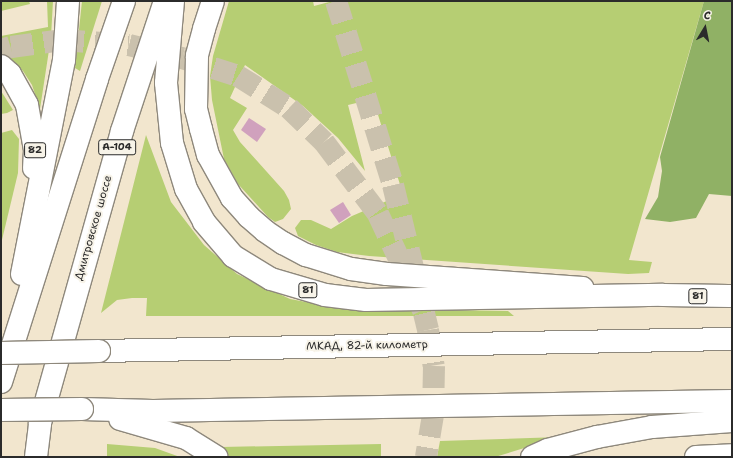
<!DOCTYPE html>
<meta charset="utf-8">
<style>
body{margin:0}
#map{position:relative;width:733px;height:458px;overflow:hidden;background:#f2e6ce;font-family:"Shantell Sans",sans-serif}
div>[style]{position:absolute}
.green>*{inset:0;background:#b6ce73}
.forest>*{inset:0;background:#90b165}
.building>*{inset:0;background:#d0a1bd}
.major-tunnel>*{height:22px;margin-top:-11px;transform-origin:0;background:repeating-linear-gradient(90deg,#cac1ad 0 22px,transparent 0 33px)}
.roads{filter:drop-shadow(1px 0 #8e887c) drop-shadow(-1px 0 #8e887c) drop-shadow(0 1px #8e887c) drop-shadow(0 -1px #8e887c)}
.major>*{height:22px;margin:-11px;padding:0 11px;transform-origin:11px;border-radius:11px;background:#fff}
.highway>*{height:22px;margin:-11px;padding:0 11px;transform-origin:11px;border-radius:11px;background:#fff}
.bridges{filter:drop-shadow(1px 0 #8e887c) drop-shadow(-1px 0 #8e887c) drop-shadow(0 1px #8e887c) drop-shadow(0 -1px #8e887c)}
.highway-bridge>*{height:22px;margin:-11px;padding:0 11px;transform-origin:11px;border-radius:11px;background:#fff}
span{translate:-50% -50%;white-space:nowrap;text-align:center;line-height:1.15;-webkit-text-stroke:4px #f7f3e8;paint-order:stroke}
.shield-label span{padding:1px 3px;background:#f7f3e8;border:1px solid;border-radius:3px;-webkit-text-stroke-width:0}
.shield-label{font-size:10px;color:#2b2b2b;font-weight:700}
.street-label{font-size:11px;color:#2b2b2b}
.frame{position:absolute;inset:0;border:2px solid #2b2b2b;pointer-events:none}
.north{position:absolute;left:685px;top:8px;width:40px;height:40px;-webkit-text-stroke:3px #f7f3e8;paint-order:stroke;rotate:10deg;font-size:11px;font-weight:700;line-height:16px;text-align:center;color:#2b2b2b}
.north::after{content:'';display:block;margin:auto;width:14px;height:18px;background:#2b2b2b;clip-path:polygon(50% 0,100% 100%,50% 72%,0 100%)}
</style>
<div id="map">
<div class="green">
<i style="clip-path:polygon(1px 1px,29px 1px,30px 4px,1px 11px)"></i>
<i style="clip-path:polygon(47px 1px,53px 1px,51px 37px,40px 109px,32px 85px,23px 71px,1px 50px,1px 36px,48px 27px)"></i>
<i style="clip-path:polygon(82px 1px,102px 1px,80px 71px,75px 68px)"></i>
<i style="clip-path:polygon(229px 1px,313px 1px,314px 6px,333px 1px,704px 1px,629px 260px,652px 262px,649px 273px,628px 274px,369px 256px,337px 252px,316px 245px,298px 236px,295px 228px,301px 220px,311px 220px,331px 229px,352px 216px,403px 194px,373px 99px,348px 105px,365px 171px,338px 138px,303px 106px,245px 65px,230px 98px,247px 108px,233px 130px,240px 142px,284px 191px,289px 200px,291px 209px,283px 219px,275px 222px,268px 217px,238px 184px,224px 159px,212px 100px,210px 76px,213px 56px)"></i>
<i style="clip-path:polygon(1px 91px,13px 110px,7px 113px,1px 114px)"></i>
<i style="clip-path:polygon(12px 130px,19px 139px,18px 173px,1px 244px,1px 133px)"></i>
<i style="clip-path:polygon(146px 135px,171px 202px,204px 245px,237px 274px,290px 299px,338px 308px,508px 311px,514px 316px,146px 316px,147px 298px,132px 298px,117px 300px,101px 313px)"></i>
<i style="clip-path:polygon(560px 437px,495px 457px,437px 457px,440px 441px)"></i>
<i style="clip-path:polygon(107px 444px,155px 448px,180px 457px,107px 457px)"></i>
<i style="clip-path:polygon(381px 444px,381px 457px,230px 457px,221px 447px)"></i>
</div>
<div class="forest">
<i style="clip-path:polygon(704px 1px,732px 1px,732px 196px,709px 194px,696px 218px,670px 222px,645px 219px,658px 197px,662px 171px,660px 157px)"></i>
</div>
<div class="building">
<i style="clip-path:polygon(249px 118px,266px 129px,257px 142px,241px 130px)"></i>
<i style="clip-path:polygon(343px 202px,351px 215px,339px 223px,330px 210px)"></i>
</div>
<div class="major-tunnel">
<i style="left:336px;top:1px;width:193px;rotate:72.8deg"></i>
<i style="left:393px;top:185px;width:149px;rotate:76.4deg"></i>
<i style="left:428px;top:330px;width:36px;rotate:81deg"></i>
<i style="left:434px;top:366px;width:49px;rotate:91.2deg"></i>
<i style="left:433px;top:415px;width:43px;rotate:99.5deg"></i>
<i style="left:1px;top:50px;width:10px;rotate:-17deg"></i>
<i style="left:11px;top:47px;width:51px;rotate:-7.8deg"></i>
<i style="left:62px;top:40px;width:67px;rotate:4.3deg"></i>
<i style="left:129px;top:45px;width:55px;rotate:13.8deg"></i>
<i style="left:182px;top:58px;width:59px;rotate:17.8deg"></i>
<i style="left:238px;top:76px;width:60px;rotate:32.1deg"></i>
<i style="left:289px;top:108px;width:49px;rotate:44.2deg"></i>
<i style="left:324px;top:142px;width:90px;rotate:53.1deg"></i>
<i style="left:378px;top:214px;width:106px;rotate:64.9deg"></i>
</div>
<div class="roads">
<div class="major">
<i style="left:213px;top:1px;width:29px;rotate:108deg"></i>
<i style="left:204px;top:29px;width:28px;rotate:105deg"></i>
<i style="left:197px;top:56px;width:53px;rotate:91.1deg"></i>
<i style="left:196px;top:109px;width:21px;rotate:76deg"></i>
<i style="left:201px;top:129px;width:27px;rotate:75deg"></i>
<i style="left:208px;top:155px;width:49px;rotate:60.8deg"></i>
<i style="left:232px;top:198px;width:25px;rotate:48deg"></i>
<i style="left:249px;top:217px;width:21px;rotate:41deg"></i>
<i style="left:265px;top:231px;width:22px;rotate:34deg"></i>
<i style="left:283px;top:243px;width:26px;rotate:28deg"></i>
<i style="left:306px;top:255px;width:47px;rotate:17.3deg"></i>
<i style="left:351px;top:269px;width:36px;rotate:8deg"></i>
<i style="left:387px;top:274px;width:196px;rotate:4.1deg"></i>
<i style="left:1px;top:66px;width:12px;rotate:42deg"></i>
<i style="left:10px;top:74px;width:35px;rotate:61deg"></i>
<i style="left:27px;top:105px;width:46px;rotate:79.9deg"></i>
<i style="left:35px;top:150px;width:18px;rotate:93deg"></i>
<i style="left:22px;top:274px;width:218px;rotate:-78.9deg"></i>
<i style="left:64px;top:60px;width:59px;rotate:-86.1deg"></i>
<i style="left:1px;top:382px;width:318px;rotate:-72.4deg"></i>
<i style="left:97px;top:79px;width:83px;rotate:-70.9deg"></i>
<i style="left:696px;top:457px;width:36px;rotate:-3deg"></i>
</div>
<div class="highway">
<i style="left:173px;top:1px;width:82px;rotate:94.9deg"></i>
<i style="left:166px;top:83px;width:60px;rotate:84.3deg"></i>
<i style="left:172px;top:143px;width:48px;rotate:73.1deg"></i>
<i style="left:186px;top:189px;width:38px;rotate:61deg"></i>
<i style="left:204px;top:222px;width:45px;rotate:49.5deg"></i>
<i style="left:233px;top:256px;width:44px;rotate:31.2deg"></i>
<i style="left:271px;top:279px;width:56px;rotate:16.5deg"></i>
<i style="left:325px;top:295px;width:41px;rotate:7deg"></i>
<i style="left:366px;top:300px;width:297px;rotate:-1deg"></i>
<i style="left:663px;top:295px;width:69px;rotate:0.8deg"></i>
<i style="left:99px;top:351px;width:633px;rotate:-1.09deg"></i>
<i style="left:82px;top:409px;width:71px;rotate:1.6deg"></i>
<i style="left:153px;top:411px;width:579px;rotate:-0.99deg"></i>
<i style="left:120px;top:419px;width:69px;rotate:16.1deg"></i>
<i style="left:186px;top:438px;width:36px;rotate:32deg"></i>
<i style="left:36px;top:457px;width:34px;rotate:-83deg"></i>
<i style="left:40px;top:423px;width:303px;rotate:-74.3deg"></i>
<i style="left:122px;top:131px;width:137px;rotate:-71.7deg"></i>
<i style="left:532px;top:457px;width:17px;rotate:-24deg"></i>
<i style="left:548px;top:450px;width:51px;rotate:-14.9deg"></i>
<i style="left:597px;top:437px;width:56px;rotate:-10.3deg"></i>
<i style="left:652px;top:427px;width:80px;rotate:-4.3deg"></i>
</div>
</div>
<div class="bridges">
<div class="highway-bridge">
<i style="left:1px;top:353px;width:98px;rotate:-1.2deg"></i>
<i style="left:1px;top:410px;width:81px;rotate:-0.7deg"></i>
</div>
</div>
<div class="shield-label">
<span style="left:117px;top:147px">А-104</span>
<span style="left:35px;top:150px">82</span>
<span style="left:308px;top:290px">81</span>
<span style="left:698px;top:296px">81</span>
</div>
<div class="street-label">
<span style="left:94px;top:228px;rotate:-74deg">Дмитровское шоссе</span>
<span style="left:367px;top:346px;rotate:-1deg">МКАД, 82-й километр</span>
</div>
<div class="frame"></div>
<div class="north">С</div>
</div>
